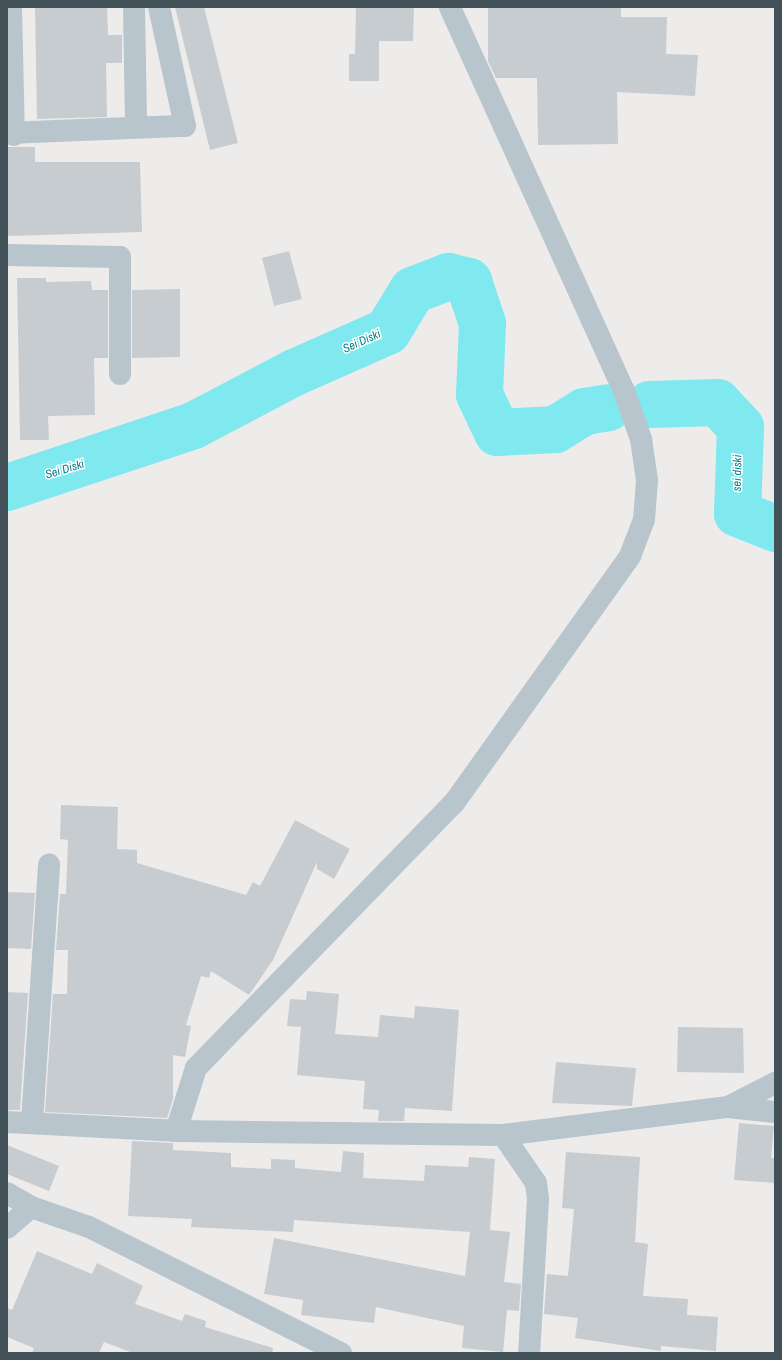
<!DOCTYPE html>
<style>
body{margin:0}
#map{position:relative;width:782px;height:1360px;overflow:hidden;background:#eeebeb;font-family:"Archivo Narrow",sans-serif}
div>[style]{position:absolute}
.river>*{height:47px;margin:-23.5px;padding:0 23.5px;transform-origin:23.5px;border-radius:23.5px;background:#80e8ef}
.building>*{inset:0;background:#c7ccd0}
.minor>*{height:22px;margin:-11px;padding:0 11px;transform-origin:11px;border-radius:11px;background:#b8c5cc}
span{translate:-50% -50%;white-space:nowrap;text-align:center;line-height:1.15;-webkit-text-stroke:3px #fff;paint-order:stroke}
.water-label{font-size:12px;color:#08828b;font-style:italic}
.frame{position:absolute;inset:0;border:8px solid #435259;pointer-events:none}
</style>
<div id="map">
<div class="river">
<i style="left:649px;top:404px;width:68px;rotate:-1.7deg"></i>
<i style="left:717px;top:402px;width:34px;rotate:47deg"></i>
<i style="left:740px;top:427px;width:86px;rotate:92deg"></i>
<i style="left:737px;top:513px;width:41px;rotate:21.5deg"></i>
<i style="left:7px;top:487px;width:196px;rotate:-18.4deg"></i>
<i style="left:193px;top:425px;width:114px;rotate:-27.7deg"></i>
<i style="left:294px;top:372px;width:102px;rotate:-23.8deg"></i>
<i style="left:387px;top:331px;width:48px;rotate:-58.6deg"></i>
<i style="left:412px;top:290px;width:39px;rotate:-21deg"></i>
<i style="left:448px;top:276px;width:21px;rotate:14deg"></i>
<i style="left:468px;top:281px;width:44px;rotate:71.6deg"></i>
<i style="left:482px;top:323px;width:71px;rotate:92.4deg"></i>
<i style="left:479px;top:394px;width:42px;rotate:64.7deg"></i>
<i style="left:497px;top:432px;width:58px;rotate:-3deg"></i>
<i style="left:555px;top:429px;width:34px;rotate:-32deg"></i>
<i style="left:584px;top:411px;width:24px;rotate:-9deg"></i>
</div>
<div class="building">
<i style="clip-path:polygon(35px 7px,107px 7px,108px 35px,122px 35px,122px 63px,106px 63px,107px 117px,37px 119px)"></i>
<i style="clip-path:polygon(175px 7px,204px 7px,238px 143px,210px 150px)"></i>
<i style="clip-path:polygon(356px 7px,414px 7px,413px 41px,379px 41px,379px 81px,349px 81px,349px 54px,355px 54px)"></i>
<i style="clip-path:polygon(488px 7px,621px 7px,621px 17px,667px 17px,666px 54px,698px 55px,695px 96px,617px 92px,618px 144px,538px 145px,537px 78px,496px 78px,488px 61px)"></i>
<i style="clip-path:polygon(7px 147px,35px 147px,35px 162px,140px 162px,142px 232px,7px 236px)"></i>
<i style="clip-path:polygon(289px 251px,302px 299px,274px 306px,262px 258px)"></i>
<i style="clip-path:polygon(17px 278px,46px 278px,46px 282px,91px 281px,92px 290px,108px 290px,108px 358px,94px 358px,95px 415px,48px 416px,49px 440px,20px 440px)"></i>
<i style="clip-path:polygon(180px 289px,180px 357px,132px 358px,132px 290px)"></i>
<i style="clip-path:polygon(61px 805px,118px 807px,117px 849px,137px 850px,137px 863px,246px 895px,253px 882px,260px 886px,295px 820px,350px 849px,334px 879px,317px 869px,317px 862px,273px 960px,249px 995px,211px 971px,209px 978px,201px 976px,186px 1025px,191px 1026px,185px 1057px,173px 1055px,173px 1099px,167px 1118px,45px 1112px,53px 994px,67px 994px,68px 950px,56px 950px,60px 894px,66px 894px,68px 840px,60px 839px)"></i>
<i style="clip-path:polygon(7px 892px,35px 893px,31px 949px,7px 948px)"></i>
<i style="clip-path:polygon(307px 991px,339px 994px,335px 1034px,378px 1037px,380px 1015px,414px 1018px,415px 1006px,459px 1010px,452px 1111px,405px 1108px,404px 1121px,378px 1121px,379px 1110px,363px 1109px,365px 1081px,297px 1075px,301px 1027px,287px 1026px,290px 999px,306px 1000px)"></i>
<i style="clip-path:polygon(7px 992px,28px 993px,20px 1110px,7px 1110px)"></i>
<i style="clip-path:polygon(678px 1027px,743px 1028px,744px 1073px,677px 1072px)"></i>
<i style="clip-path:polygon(556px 1062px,636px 1068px,632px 1106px,552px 1103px)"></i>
<i style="clip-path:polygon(739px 1123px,774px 1126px,771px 1158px,775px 1158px,775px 1183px,734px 1180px)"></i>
<i style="clip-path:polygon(132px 1141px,173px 1143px,173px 1150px,231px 1153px,231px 1167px,271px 1169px,271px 1159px,295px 1160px,295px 1168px,341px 1172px,343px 1151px,364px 1153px,363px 1178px,424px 1181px,425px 1165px,468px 1167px,469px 1157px,495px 1159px,490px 1230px,510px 1232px,504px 1282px,521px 1284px,519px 1311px,507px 1310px,503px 1352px,462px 1348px,464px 1326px,376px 1307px,374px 1323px,301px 1315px,303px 1300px,264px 1294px,274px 1238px,465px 1276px,470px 1232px,294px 1220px,293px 1232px,191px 1227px,192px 1219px,128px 1216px)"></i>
<i style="clip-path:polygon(7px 1145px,59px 1166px,49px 1191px,7px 1174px)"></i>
<i style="clip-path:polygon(566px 1152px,640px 1157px,635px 1242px,648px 1244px,643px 1296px,688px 1299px,687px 1315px,718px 1317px,716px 1351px,661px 1346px,661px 1351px,575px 1338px,578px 1318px,544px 1314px,547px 1274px,568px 1276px,574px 1209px,562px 1208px)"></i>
<i style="clip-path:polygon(37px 1251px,92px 1274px,97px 1263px,143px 1286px,135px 1304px,182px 1321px,185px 1314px,206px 1321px,205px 1327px,273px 1348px,272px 1353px,133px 1353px,104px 1342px,99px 1353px,32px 1353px,34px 1348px,7px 1337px,7px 1308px,12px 1310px)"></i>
</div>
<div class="minor">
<i style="left:11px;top:7px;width:128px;rotate:88.7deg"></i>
<i style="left:134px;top:7px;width:120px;rotate:89deg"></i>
<i style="left:7px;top:133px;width:178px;rotate:-2.3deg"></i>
<i style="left:185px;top:126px;width:122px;rotate:-102.3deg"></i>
<i style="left:7px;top:255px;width:113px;rotate:1deg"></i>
<i style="left:120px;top:257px;width:117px;rotate:90deg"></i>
<i style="left:728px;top:1107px;width:47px;rotate:6.1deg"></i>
<i style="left:7px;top:1122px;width:169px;rotate:3deg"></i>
<i style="left:176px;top:1131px;width:327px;rotate:0.7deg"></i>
<i style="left:503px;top:1135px;width:227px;rotate:-7.1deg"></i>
<i style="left:728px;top:1107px;width:53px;rotate:-27.1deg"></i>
<i style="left:32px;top:1122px;width:258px;rotate:-86.2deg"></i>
<i style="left:176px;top:1131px;width:66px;rotate:-72.4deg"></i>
<i style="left:196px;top:1068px;width:370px;rotate:-45.8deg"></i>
<i style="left:454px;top:803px;width:303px;rotate:-54.5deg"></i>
<i style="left:630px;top:556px;width:39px;rotate:-69deg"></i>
<i style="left:644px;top:520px;width:40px;rotate:-85.7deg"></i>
<i style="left:647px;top:480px;width:41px;rotate:-98.3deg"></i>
<i style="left:641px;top:439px;width:51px;rotate:-109.5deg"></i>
<i style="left:624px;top:391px;width:422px;rotate:-114.4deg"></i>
<i style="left:503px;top:1135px;width:58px;rotate:55.5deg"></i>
<i style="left:536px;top:1183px;width:16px;rotate:83deg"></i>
<i style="left:538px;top:1199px;width:154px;rotate:93.3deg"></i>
<i style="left:7px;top:1193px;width:28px;rotate:30deg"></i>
<i style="left:31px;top:1207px;width:61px;rotate:19deg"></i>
<i style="left:89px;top:1227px;width:282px;rotate:26.6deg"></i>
<i style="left:7px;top:1228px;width:32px;rotate:-41deg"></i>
</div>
<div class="water-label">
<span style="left:362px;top:342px;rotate:-24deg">Sei Diski</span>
<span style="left:65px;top:470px;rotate:-17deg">Sei Diski</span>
<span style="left:738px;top:473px;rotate:-89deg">sei diski</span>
</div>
<div class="frame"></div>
</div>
